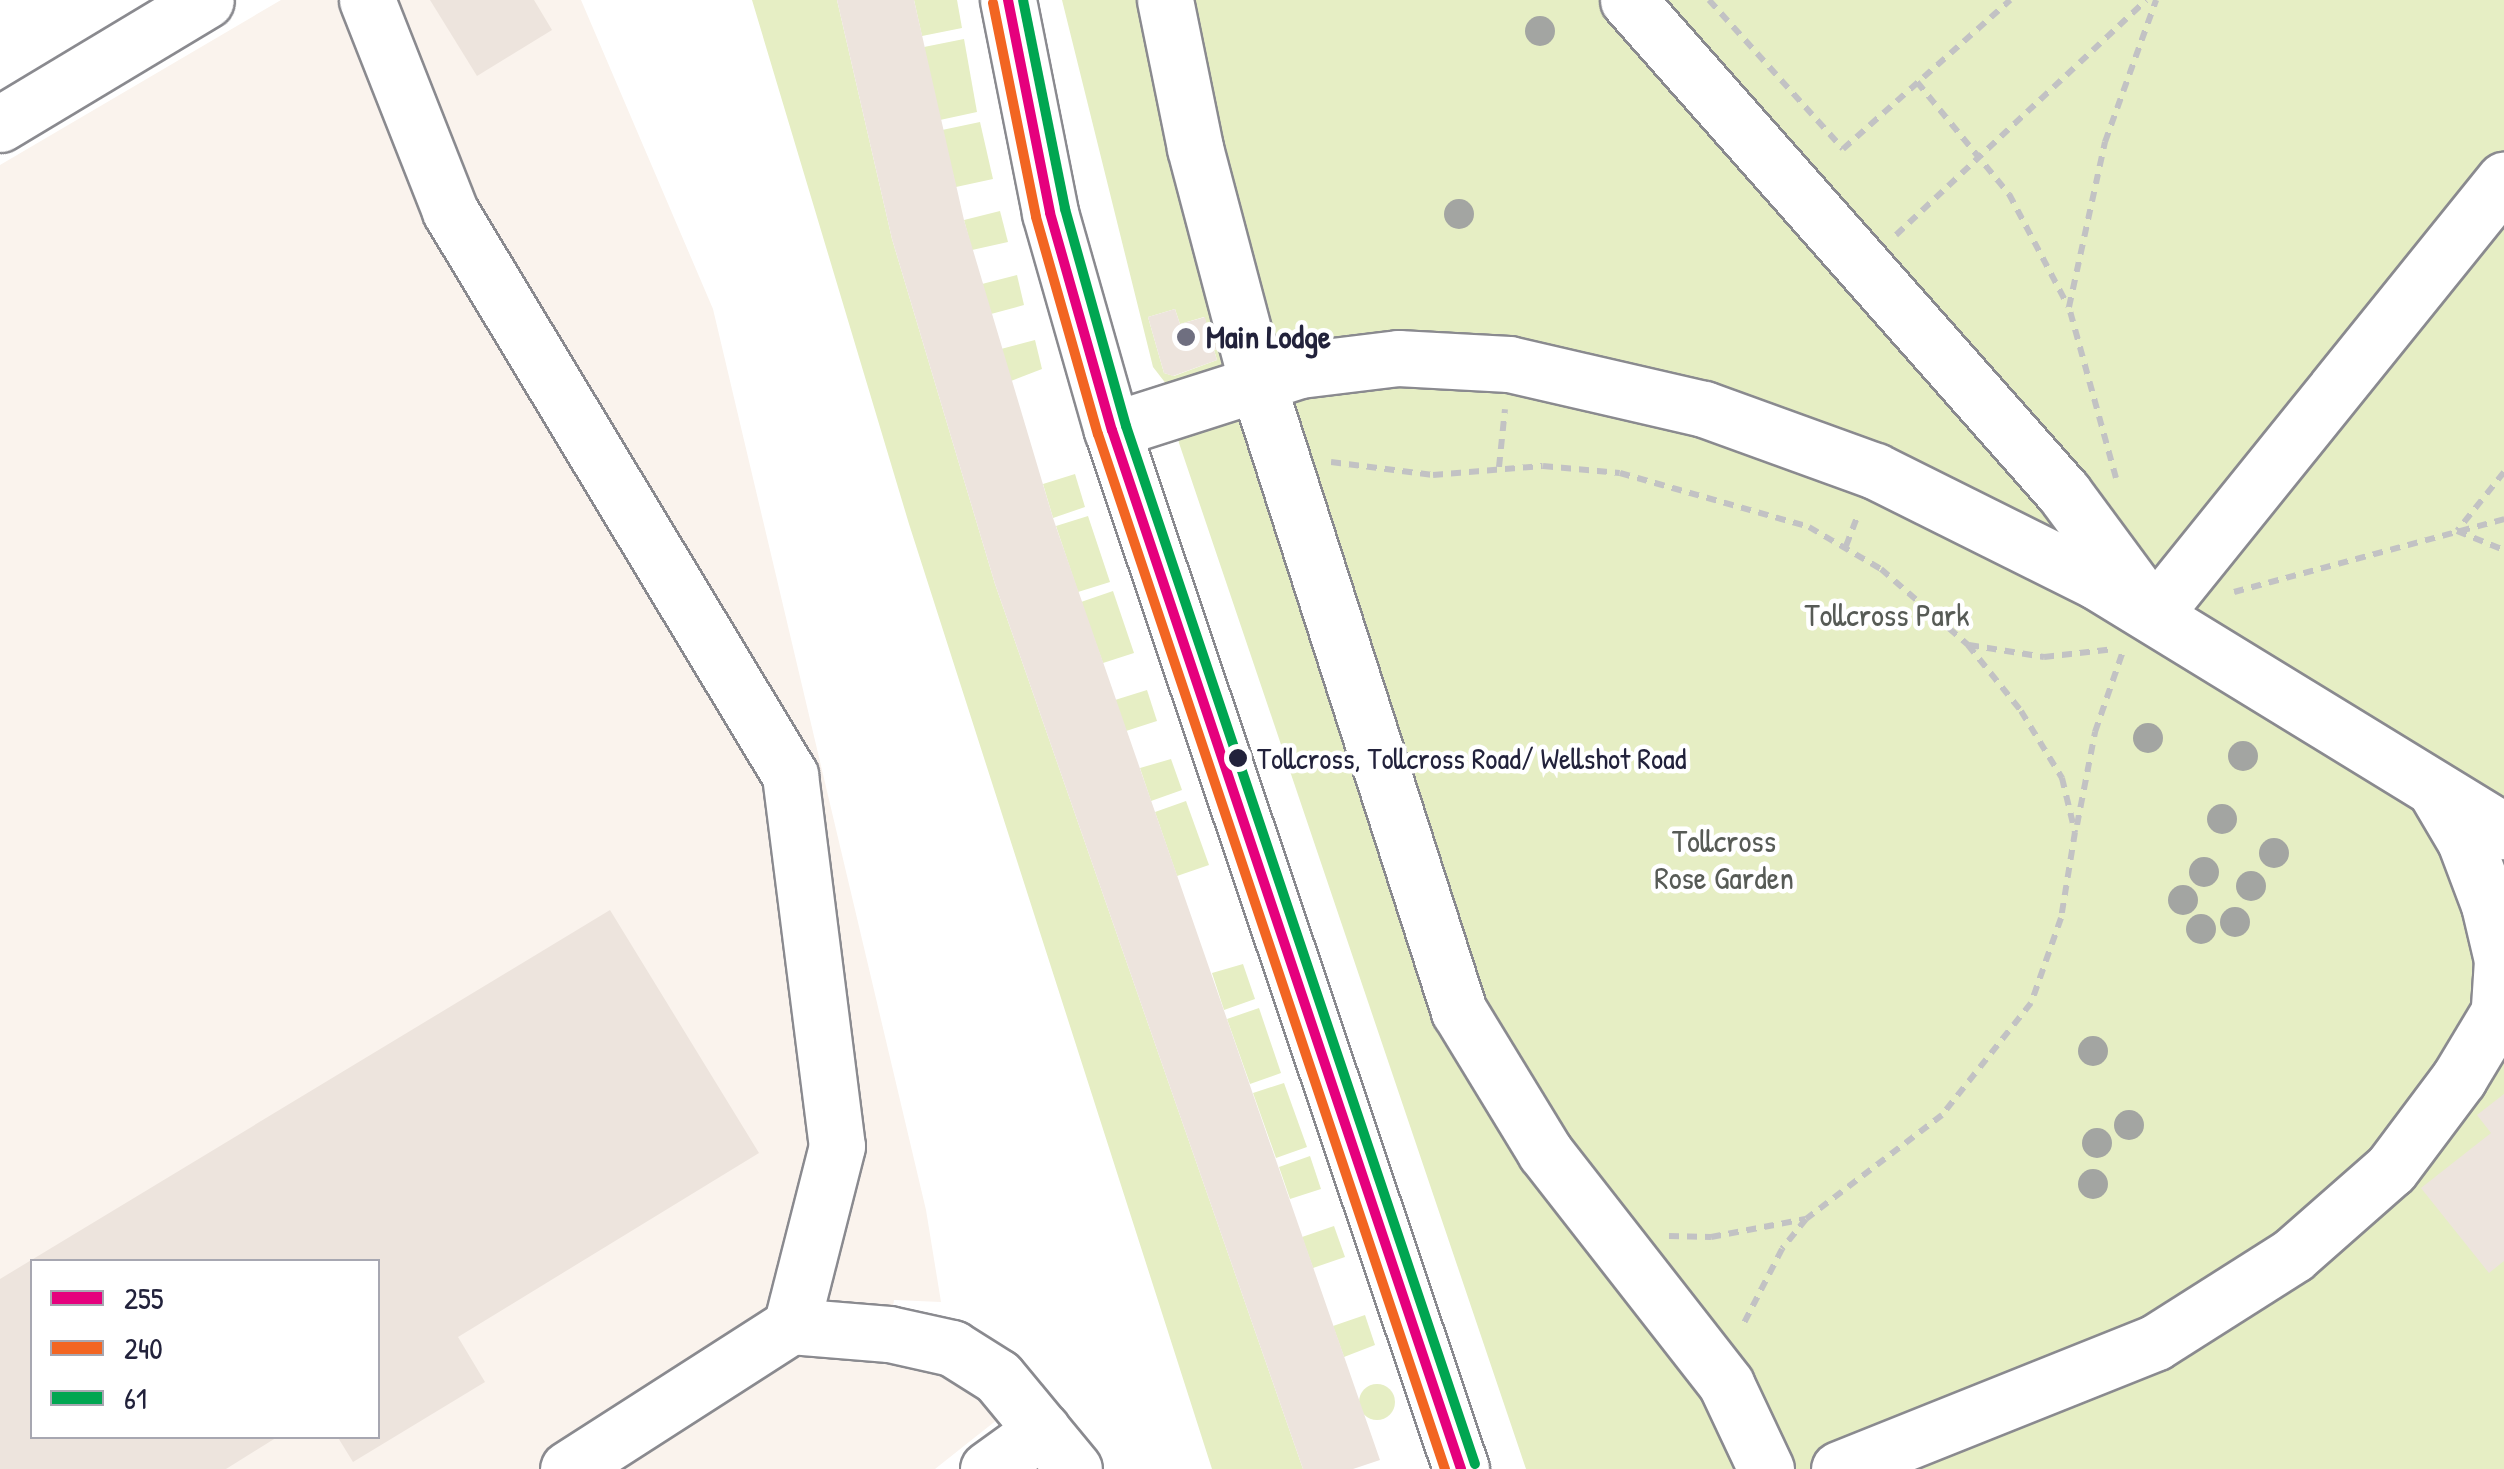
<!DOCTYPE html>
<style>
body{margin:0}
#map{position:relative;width:2504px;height:1469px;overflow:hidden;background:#fff;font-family:"Patrick Hand",sans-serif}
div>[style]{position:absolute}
.built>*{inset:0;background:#faf3ed}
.green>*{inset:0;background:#e6eec4}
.round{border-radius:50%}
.building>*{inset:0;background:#ede4dd}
.path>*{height:6px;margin-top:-3px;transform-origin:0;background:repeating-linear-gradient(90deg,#c2c2c4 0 10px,transparent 0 18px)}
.roads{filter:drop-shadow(2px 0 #8a8a8f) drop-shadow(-2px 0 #8a8a8f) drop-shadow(0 2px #8a8a8f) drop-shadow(0 -2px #8a8a8f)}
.minor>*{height:55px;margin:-27.5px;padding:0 27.5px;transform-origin:27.5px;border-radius:27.5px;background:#fff}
.bus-1>*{height:10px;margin:-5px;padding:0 5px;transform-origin:5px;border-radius:5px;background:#e5007d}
.bus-2>*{height:10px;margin:-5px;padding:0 5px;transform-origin:5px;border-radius:5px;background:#f26522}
.bus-3>*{height:10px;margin:-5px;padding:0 5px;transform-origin:5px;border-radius:5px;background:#00a651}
.trees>*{width:30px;height:30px;margin:-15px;border-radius:50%;background:#a3a5a2}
.dots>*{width:28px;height:28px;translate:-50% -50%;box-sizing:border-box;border:5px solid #fff;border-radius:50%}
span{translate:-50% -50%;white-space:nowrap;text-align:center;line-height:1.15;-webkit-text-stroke:9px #fff;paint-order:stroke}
.bus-label{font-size:30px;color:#22223b}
.left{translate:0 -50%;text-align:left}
.poi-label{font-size:32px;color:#22223b;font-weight:700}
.park-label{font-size:32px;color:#575b56}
.legend{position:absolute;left:30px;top:1259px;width:350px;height:180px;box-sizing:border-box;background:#fff;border:2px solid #a7a7b1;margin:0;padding:12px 18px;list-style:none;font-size:30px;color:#22223b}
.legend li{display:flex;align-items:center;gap:20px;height:50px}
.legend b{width:50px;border:2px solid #a7a7b1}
</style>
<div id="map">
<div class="built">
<i style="clip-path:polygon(evenodd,281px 0,581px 0,713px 309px,926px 1210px,941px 1302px,894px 1300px,885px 1361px,981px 1384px,998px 1419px,935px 1469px,0 1469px,0 165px,281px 0,32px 1262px,378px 1262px,378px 1436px,32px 1436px,32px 1262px)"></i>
</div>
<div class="green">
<i style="clip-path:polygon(752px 0,837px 0,892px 239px,995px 584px,1303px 1469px,1212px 1469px,909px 524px)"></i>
<i style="clip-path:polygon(914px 0,957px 0,962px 28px,922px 36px)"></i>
<i style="clip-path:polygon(evenodd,1062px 0,2504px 0,2504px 1469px,1526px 1469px,1179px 443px,1167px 385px,1153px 367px,1062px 0,1175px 309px,1180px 324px,1204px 317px,1207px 326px,1215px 324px,1222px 348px,1214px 350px,1217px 360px,1174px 376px,1164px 373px,1148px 317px,1175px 309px)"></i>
<i style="clip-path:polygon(964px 39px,977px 112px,940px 120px,924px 47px)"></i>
<i style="clip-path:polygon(980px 122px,993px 179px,956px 187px,942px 130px)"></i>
<i style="clip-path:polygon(1000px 211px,1008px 242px,972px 250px,964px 220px)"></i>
<i style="clip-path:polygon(1017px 275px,1024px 305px,991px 314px,982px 284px)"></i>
<i style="clip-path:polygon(1035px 340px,1042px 369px,1011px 381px,1001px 349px)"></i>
<i style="clip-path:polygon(1075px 474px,1085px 507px,1053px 518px,1043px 484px)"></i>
<i style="clip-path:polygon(1088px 516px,1110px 582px,1078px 592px,1056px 526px)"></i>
<i style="clip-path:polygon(1113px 591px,1134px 653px,1103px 663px,1081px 602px)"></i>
<i style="clip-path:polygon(1147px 690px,1157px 721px,1126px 731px,1115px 700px)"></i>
<i style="clip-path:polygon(1171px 759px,1182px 790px,1151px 801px,1140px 768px)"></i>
<i style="clip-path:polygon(1186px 801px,1209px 865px,1177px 876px,1155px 812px)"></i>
<i style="clip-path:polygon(1243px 964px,1255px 999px,1224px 1010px,1212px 973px)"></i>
<i style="clip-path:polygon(1259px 1008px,1281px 1073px,1250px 1084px,1227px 1019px)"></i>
<i style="clip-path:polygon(1284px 1083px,1307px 1147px,1276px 1158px,1253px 1093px)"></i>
<i style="clip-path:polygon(1310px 1156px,1321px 1189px,1290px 1199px,1279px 1167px)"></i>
<i style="clip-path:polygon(1334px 1226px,1345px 1257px,1313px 1268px,1302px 1237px)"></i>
<i style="clip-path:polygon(1365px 1315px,1375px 1345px,1344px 1357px,1333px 1326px)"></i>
<i class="round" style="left:1359px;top:1384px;width:36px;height:36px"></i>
</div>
<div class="building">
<i style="clip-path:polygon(430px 0,534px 0,552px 30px,477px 76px)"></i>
<i style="clip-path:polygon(837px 0,914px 0,964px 220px,1053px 518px,1380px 1460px,1353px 1469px,1303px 1469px,995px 584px,892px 239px)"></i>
<i style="clip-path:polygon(1175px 309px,1180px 324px,1205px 317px,1207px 326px,1215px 323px,1222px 348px,1214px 350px,1217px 360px,1173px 376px,1164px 373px,1148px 317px)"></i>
<i style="clip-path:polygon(610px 910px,759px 1153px,458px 1337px,485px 1382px,353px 1462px,337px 1436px,378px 1436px,378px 1262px,32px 1262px,32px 1436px,279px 1436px,226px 1469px,0 1469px,0 1279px)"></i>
<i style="clip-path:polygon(2504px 1094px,2504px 1261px,2489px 1273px,2421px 1188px,2491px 1133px,2477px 1115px)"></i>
</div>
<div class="path">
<i style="left:1709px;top:0;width:200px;rotate:48deg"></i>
<i style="left:1843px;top:149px;width:224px;rotate:-41.7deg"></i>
<i style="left:1917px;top:82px;width:145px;rotate:50.6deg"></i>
<i style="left:2009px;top:194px;width:127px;rotate:62.2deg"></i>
<i style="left:1896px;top:235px;width:343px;rotate:-43.2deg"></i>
<i style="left:1331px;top:462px;width:103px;rotate:7.3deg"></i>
<i style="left:1433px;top:475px;width:110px;rotate:-4.7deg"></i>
<i style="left:1543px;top:466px;width:77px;rotate:5.2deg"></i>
<i style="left:1620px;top:473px;width:197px;rotate:15.9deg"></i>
<i style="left:1809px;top:527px;width:83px;rotate:30.3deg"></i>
<i style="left:1881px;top:569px;width:116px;rotate:41.1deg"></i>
<i style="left:1968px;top:645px;width:85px;rotate:51.2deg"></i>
<i style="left:2021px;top:711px;width:79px;rotate:58.5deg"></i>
<i style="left:2062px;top:778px;width:56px;rotate:76.5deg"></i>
<i style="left:2075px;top:832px;width:87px;rotate:99.2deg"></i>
<i style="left:2061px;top:918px;width:90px;rotate:109.4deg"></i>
<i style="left:2031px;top:1003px;width:143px;rotate:128.5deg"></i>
<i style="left:1942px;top:1115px;width:171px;rotate:142.6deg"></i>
<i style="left:1806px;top:1219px;width:38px;rotate:129deg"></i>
<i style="left:1782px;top:1249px;width:85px;rotate:117.2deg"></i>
<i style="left:1499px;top:467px;width:58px;rotate:-84.1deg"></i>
<i style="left:2504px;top:472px;width:75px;rotate:128.5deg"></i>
<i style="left:2457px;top:531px;width:51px;rotate:22deg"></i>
<i style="left:2116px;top:478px;width:177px;rotate:-105.4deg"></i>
<i style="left:2069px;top:307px;width:169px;rotate:-77.7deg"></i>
<i style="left:2105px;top:142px;width:151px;rotate:-70.2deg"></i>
<i style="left:1846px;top:546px;width:33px;rotate:-69deg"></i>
<i style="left:2234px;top:592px;width:280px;rotate:-15.1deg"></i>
<i style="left:1969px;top:645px;width:76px;rotate:9.1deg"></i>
<i style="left:2044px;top:657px;width:71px;rotate:-6.4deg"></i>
<i style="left:2077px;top:825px;width:95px;rotate:-79deg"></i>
<i style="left:2095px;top:732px;width:83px;rotate:-70.9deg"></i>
<i style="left:1669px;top:1236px;width:42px;rotate:1.4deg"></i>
<i style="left:1711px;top:1237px;width:96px;rotate:-10.8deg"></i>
</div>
<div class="roads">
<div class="minor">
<i style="left:367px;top:0;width:227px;rotate:68.5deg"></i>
<i style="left:450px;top:211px;width:659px;rotate:58.92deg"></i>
<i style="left:790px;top:775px;width:374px;rotate:82.8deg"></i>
<i style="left:837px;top:1146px;width:186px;rotate:104.3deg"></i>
<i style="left:1008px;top:0;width:217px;rotate:78.8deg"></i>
<i style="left:1050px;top:213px;width:226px;rotate:74.1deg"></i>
<i style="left:1112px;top:430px;width:1096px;rotate:71.43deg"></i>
<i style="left:1165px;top:0;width:151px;rotate:78.5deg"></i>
<i style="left:1195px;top:148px;width:242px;rotate:75.2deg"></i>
<i style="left:1257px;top:382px;width:661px;rotate:72.2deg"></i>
<i style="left:1459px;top:1011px;width:165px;rotate:58.6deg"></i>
<i style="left:1545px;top:1152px;width:294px;rotate:52deg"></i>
<i style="left:1726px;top:1384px;width:94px;rotate:64.8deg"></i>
<i style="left:1628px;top:0;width:658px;rotate:48.51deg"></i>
<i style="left:2064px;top:493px;width:133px;rotate:53.6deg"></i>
<i style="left:0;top:124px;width:240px;rotate:-31deg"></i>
<i style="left:1112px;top:430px;width:197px;rotate:-17.7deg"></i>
<i style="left:1300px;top:370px;width:99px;rotate:-7deg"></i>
<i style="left:1398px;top:358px;width:111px;rotate:3.1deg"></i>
<i style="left:1509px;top:364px;width:200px;rotate:13deg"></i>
<i style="left:1704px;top:409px;width:182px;rotate:19.9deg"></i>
<i style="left:1875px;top:471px;width:247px;rotate:26.5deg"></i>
<i style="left:2096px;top:581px;width:479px;rotate:31.5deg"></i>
<i style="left:2154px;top:614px;width:558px;rotate:-51.12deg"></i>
<i style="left:2435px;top:790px;width:59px;rotate:59.5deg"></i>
<i style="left:2465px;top:841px;width:68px;rotate:69.4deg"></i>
<i style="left:2489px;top:905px;width:57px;rotate:76.7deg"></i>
<i style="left:2502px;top:960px;width:47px;rotate:93.7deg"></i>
<i style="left:568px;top:1469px;width:265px;rotate:-32.7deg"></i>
<i style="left:791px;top:1326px;width:98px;rotate:4.7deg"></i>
<i style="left:889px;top:1334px;width:65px;rotate:12.5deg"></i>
<i style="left:952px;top:1348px;width:54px;rotate:32.2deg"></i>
<i style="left:998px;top:1377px;width:119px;rotate:50.4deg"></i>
<i style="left:988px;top:1469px;width:67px;rotate:-35.8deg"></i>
<i style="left:1839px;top:1469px;width:341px;rotate:-21.8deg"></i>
<i style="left:2156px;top:1342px;width:162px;rotate:-32.4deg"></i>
<i style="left:2293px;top:1255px;width:130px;rotate:-41.3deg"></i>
<i style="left:2391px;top:1169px;width:114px;rotate:-53.2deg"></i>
<i style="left:2459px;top:1078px;width:87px;rotate:-59deg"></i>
</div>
</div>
<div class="bus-1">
<i style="left:1008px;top:0;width:217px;rotate:78.8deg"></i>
<i style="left:1050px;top:213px;width:226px;rotate:74.1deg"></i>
<i style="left:1112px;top:430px;width:1096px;rotate:71.43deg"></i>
</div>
<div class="bus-2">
<i style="left:993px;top:3px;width:218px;rotate:78.6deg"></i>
<i style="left:1036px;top:217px;width:226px;rotate:74.1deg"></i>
<i style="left:1098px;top:434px;width:1092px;rotate:71.47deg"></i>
</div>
<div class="bus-3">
<i style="left:1023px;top:0;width:213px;rotate:78.6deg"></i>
<i style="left:1065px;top:209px;width:225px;rotate:74.3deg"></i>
<i style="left:1126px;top:426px;width:1095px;rotate:71.42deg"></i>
</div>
<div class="trees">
<i style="left:1540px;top:31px"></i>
<i style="left:1459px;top:214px"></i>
<i style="left:2148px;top:738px"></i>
<i style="left:2243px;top:756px"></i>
<i style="left:2222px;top:819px"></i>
<i style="left:2274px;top:853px"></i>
<i style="left:2204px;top:872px"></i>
<i style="left:2251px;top:886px"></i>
<i style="left:2183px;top:900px"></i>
<i style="left:2235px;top:922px"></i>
<i style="left:2201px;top:929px"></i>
<i style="left:2093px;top:1051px"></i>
<i style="left:2129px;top:1125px"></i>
<i style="left:2097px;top:1143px"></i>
<i style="left:2093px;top:1184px"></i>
</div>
<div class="dots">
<i style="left:1186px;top:337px;background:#6f6f80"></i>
<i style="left:1238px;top:758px;background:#22223b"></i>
</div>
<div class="bus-label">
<span class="left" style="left:1257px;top:758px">Tollcross, Tollcross Road/ Wellshot Road</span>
</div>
<div class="poi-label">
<span class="left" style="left:1206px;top:337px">Main Lodge</span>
</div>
<div class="park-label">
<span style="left:1887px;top:615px">Tollcross Park</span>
<span style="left:1724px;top:860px">Tollcross<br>Rose Garden</span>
</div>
<ul class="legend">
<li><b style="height:12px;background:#e5007d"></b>255</li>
<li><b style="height:12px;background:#f26522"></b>240</li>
<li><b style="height:12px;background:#00a651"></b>61</li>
</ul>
</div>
